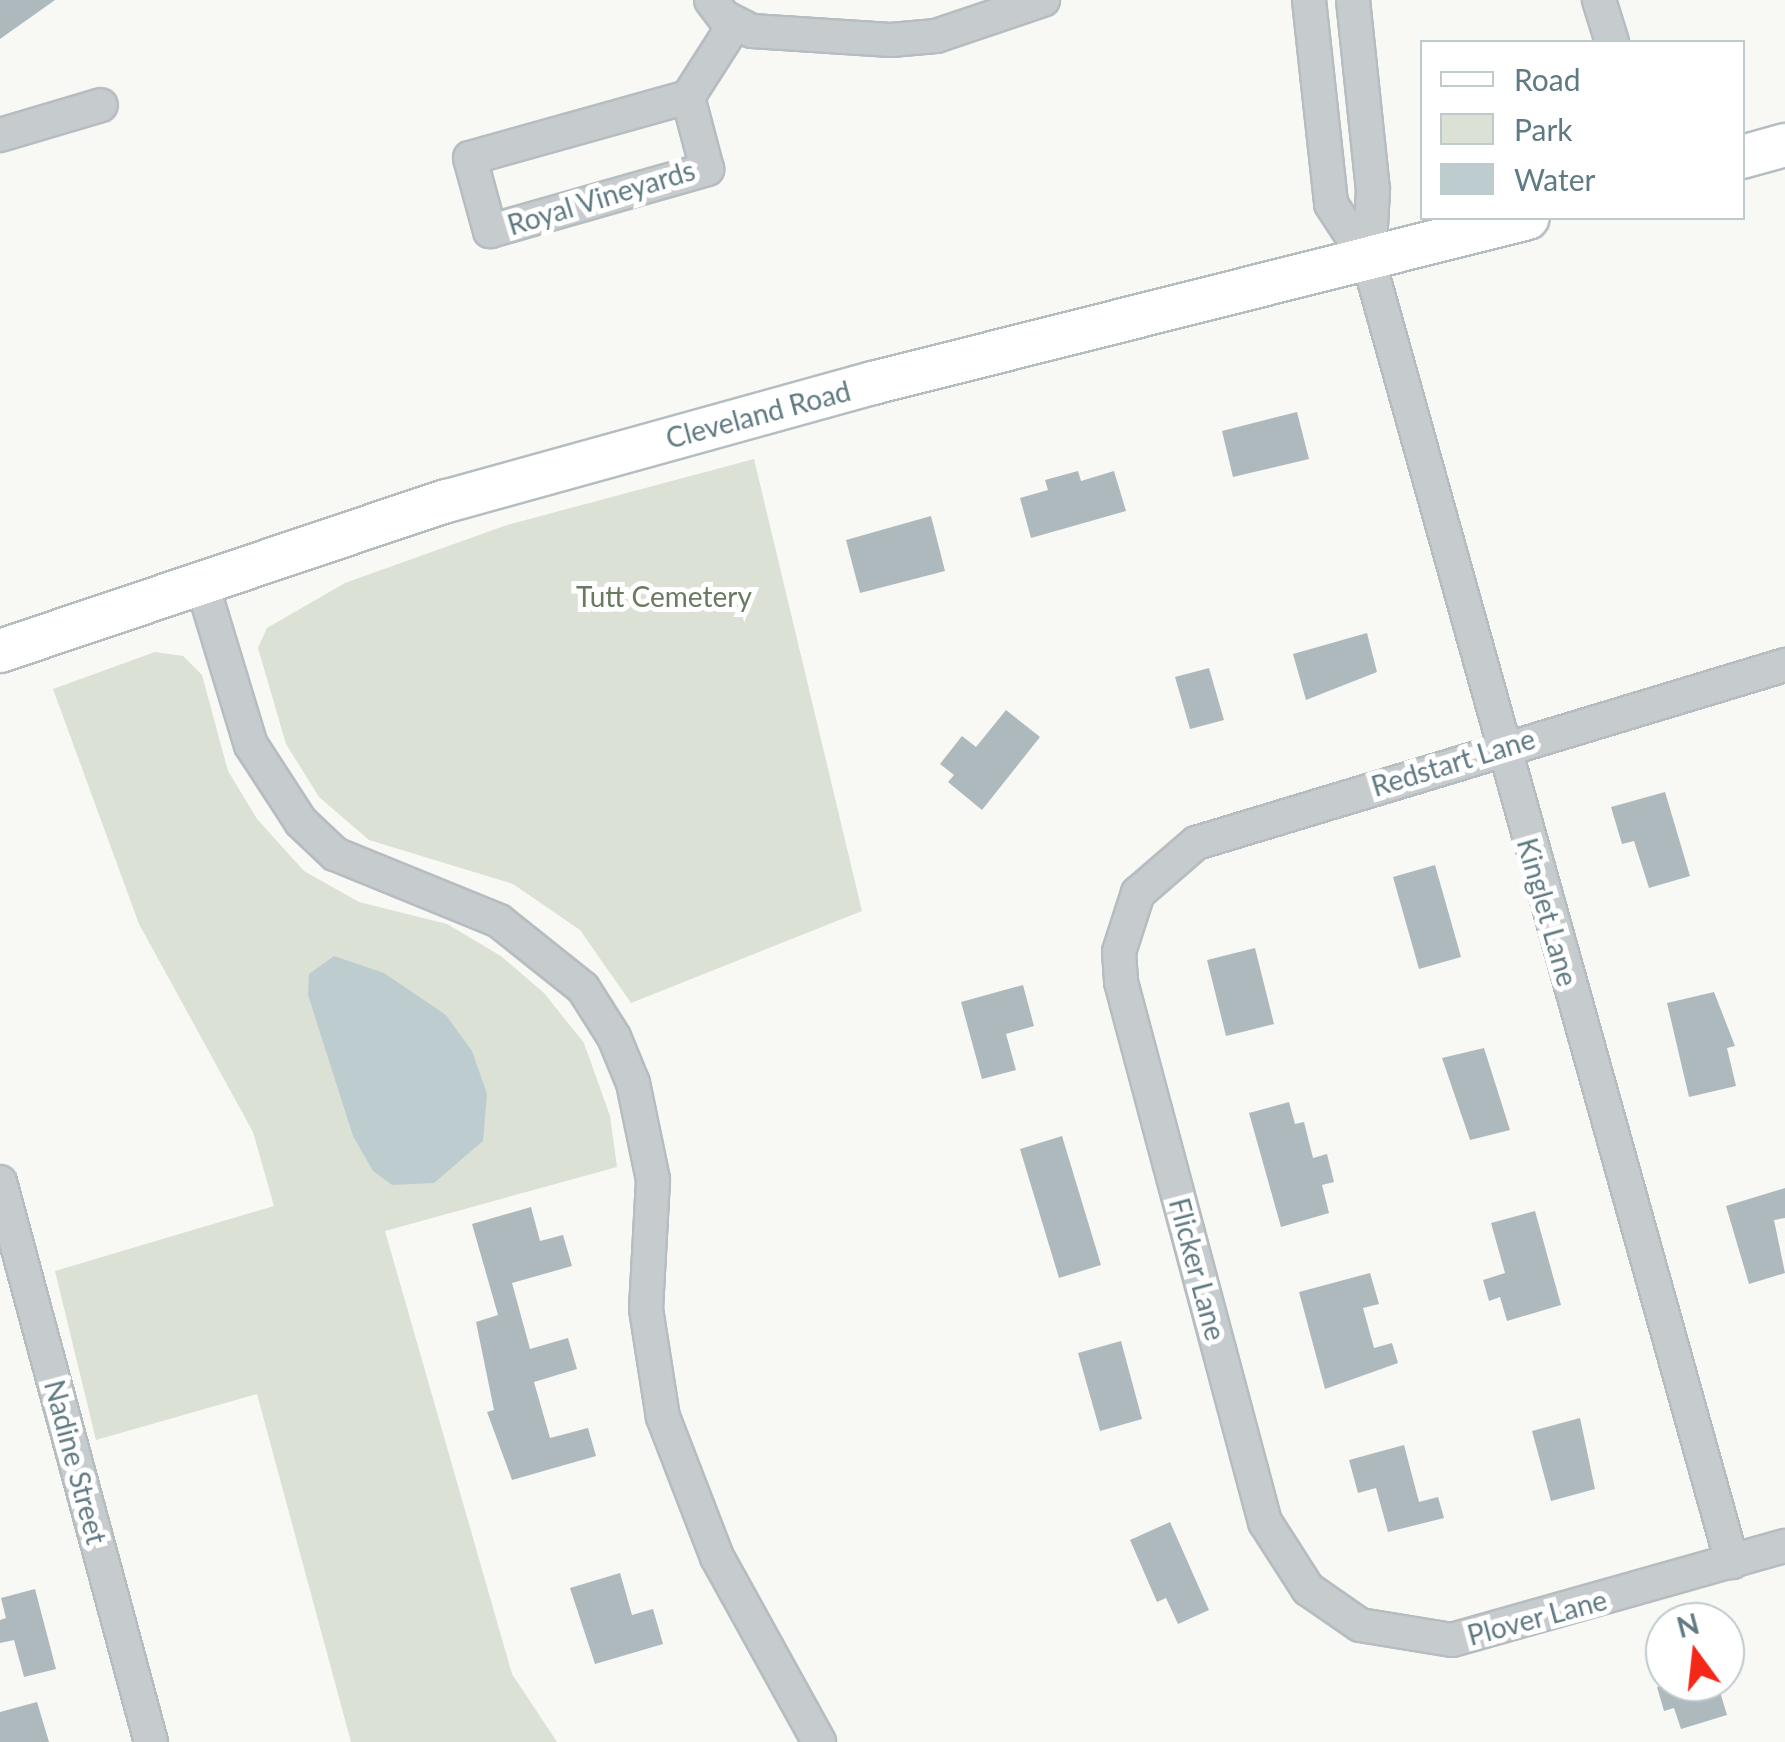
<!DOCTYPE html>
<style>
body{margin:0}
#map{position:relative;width:1785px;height:1742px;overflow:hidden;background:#f8f8f5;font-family:Lato,sans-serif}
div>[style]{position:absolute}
.green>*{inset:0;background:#dbe1d5}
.water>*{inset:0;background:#bdcdcf}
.building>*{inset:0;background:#aeb9bd}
.roads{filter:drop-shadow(2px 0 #b6bdc0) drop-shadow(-2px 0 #b6bdc0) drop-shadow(0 2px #b6bdc0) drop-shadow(0 -2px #b6bdc0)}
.minor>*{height:32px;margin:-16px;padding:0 16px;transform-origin:16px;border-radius:16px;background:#c6cbce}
.major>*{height:42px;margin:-21px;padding:0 21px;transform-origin:21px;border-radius:21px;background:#fff}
span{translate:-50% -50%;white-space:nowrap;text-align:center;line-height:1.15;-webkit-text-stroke:10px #fff;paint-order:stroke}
.street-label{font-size:28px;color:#607a83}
.park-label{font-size:28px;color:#697a60}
.legend{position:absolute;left:1420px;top:40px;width:325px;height:180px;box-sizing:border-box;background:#fff;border:2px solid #bfcacd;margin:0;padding:12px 18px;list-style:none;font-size:30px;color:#607a83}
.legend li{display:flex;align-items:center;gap:20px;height:50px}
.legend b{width:50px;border:2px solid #bfcacd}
.north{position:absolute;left:1645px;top:1602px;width:100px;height:100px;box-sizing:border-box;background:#fff;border:2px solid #bfcacd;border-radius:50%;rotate:345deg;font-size:28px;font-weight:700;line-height:40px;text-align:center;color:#607a83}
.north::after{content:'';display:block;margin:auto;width:35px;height:45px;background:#f42819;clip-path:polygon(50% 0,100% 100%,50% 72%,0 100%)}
</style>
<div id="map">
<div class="green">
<i style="clip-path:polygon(754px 459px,862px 911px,631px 1003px,580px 930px,513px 884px,369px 840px,319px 797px,286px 744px,258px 648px,267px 628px,345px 583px,507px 525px)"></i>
<i style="clip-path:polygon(155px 652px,183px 656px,202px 675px,228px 771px,257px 819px,304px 871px,359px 902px,447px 924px,501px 956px,544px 993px,584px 1043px,610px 1116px,617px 1167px,385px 1231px,512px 1674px,557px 1742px,351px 1742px,257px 1394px,96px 1440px,55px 1271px,274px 1206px,253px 1132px,139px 924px,53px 689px)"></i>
</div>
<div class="water">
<i style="clip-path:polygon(334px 956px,384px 973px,446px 1015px,472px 1051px,487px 1094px,483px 1141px,434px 1183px,392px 1185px,373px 1171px,353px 1136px,308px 995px,309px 974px)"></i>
</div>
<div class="building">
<i style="clip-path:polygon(0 0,55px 0,0 39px)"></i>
<i style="clip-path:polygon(1297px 412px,1309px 459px,1233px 477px,1222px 431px)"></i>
<i style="clip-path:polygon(1078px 471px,1081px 481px,1114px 471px,1126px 511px,1031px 538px,1020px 498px,1048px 490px,1045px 480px)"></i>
<i style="clip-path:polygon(931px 516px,945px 571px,860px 593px,846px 540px)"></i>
<i style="clip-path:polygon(1367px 633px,1377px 672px,1306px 700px,1293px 654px)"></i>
<i style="clip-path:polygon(1209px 668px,1224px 720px,1190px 729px,1175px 677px)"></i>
<i style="clip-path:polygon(1006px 710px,1040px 737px,982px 810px,948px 782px,954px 775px,940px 764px,962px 736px,976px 747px)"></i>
<i style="clip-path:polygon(1665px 792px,1690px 876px,1649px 888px,1634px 841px,1622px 844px,1611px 807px)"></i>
<i style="clip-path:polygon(1435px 865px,1461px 957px,1419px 969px,1393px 877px)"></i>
<i style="clip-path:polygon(1255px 948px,1274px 1024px,1226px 1036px,1207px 960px)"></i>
<i style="clip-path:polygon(1023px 985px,1034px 1026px,1006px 1034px,1016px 1070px,982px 1079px,961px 1002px)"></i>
<i style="clip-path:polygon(1714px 992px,1735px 1046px,1727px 1048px,1736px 1086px,1689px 1097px,1667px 1003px)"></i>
<i style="clip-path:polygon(1484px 1048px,1510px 1130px,1470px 1140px,1442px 1058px)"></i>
<i style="clip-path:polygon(1289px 1102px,1295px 1124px,1304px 1122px,1313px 1158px,1327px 1154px,1334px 1182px,1322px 1185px,1329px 1213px,1281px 1227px,1249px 1113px)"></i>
<i style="clip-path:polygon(1062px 1136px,1101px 1265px,1059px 1278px,1020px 1149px)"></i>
<i style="clip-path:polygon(1785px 1188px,1785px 1218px,1774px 1220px,1785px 1273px,1749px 1284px,1726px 1206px)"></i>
<i style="clip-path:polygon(531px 1207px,540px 1241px,563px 1235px,572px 1266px,512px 1283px,530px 1349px,568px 1338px,577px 1369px,534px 1382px,550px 1438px,588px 1428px,596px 1456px,512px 1480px,487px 1412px,494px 1410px,476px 1322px,498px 1315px,472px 1224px)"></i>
<i style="clip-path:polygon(1535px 1211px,1561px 1305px,1507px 1321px,1500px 1297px,1489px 1301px,1483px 1280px,1505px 1273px,1491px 1223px)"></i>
<i style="clip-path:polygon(1370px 1273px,1379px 1304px,1363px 1308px,1374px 1348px,1392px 1343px,1398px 1363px,1325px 1389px,1299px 1292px)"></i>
<i style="clip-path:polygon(1121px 1341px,1142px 1419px,1100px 1431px,1078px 1353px)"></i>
<i style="clip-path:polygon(1580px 1418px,1595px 1489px,1551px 1501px,1532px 1431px)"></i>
<i style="clip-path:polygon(1404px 1445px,1419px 1502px,1438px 1497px,1444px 1518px,1388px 1532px,1376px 1488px,1358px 1493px,1349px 1460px)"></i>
<i style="clip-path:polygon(1170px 1522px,1209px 1610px,1178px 1624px,1166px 1598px,1157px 1602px,1130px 1540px)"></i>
<i style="clip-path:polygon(620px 1573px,632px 1615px,653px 1609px,663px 1644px,595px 1664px,570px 1588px)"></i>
<i style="clip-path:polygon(35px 1589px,56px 1669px,24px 1677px,14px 1640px,0 1643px,0 1620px,6px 1618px,1px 1598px)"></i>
<i style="clip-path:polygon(1674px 1682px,1717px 1682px,1727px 1715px,1681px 1729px,1674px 1708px,1664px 1711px,1657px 1687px)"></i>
<i style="clip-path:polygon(37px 1702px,49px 1742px,0 1742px,0 1712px)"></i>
</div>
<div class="roads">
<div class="minor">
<i style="left:711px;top:0;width:21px;rotate:53deg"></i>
<i style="left:724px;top:17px;width:31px;rotate:27deg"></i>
<i style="left:752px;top:31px;width:139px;rotate:3.7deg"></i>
<i style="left:891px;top:40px;width:45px;rotate:-5.1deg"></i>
<i style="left:936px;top:36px;width:113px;rotate:-18.6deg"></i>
<i style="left:1309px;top:0;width:205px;rotate:83.8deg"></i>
<i style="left:1331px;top:204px;width:69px;rotate:56.8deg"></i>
<i style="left:1369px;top:262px;width:1350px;rotate:74.4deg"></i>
<i style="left:1353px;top:0;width:191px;rotate:84deg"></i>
<i style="left:1373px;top:190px;width:72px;rotate:93.2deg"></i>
<i style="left:1599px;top:0;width:44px;rotate:72.8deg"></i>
<i style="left:688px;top:97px;width:226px;rotate:164.4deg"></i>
<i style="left:470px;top:158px;width:76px;rotate:74.7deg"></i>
<i style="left:490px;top:231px;width:226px;rotate:-15.9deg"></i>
<i style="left:707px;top:169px;width:74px;rotate:-104.8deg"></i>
<i style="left:688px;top:97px;width:85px;rotate:-57.4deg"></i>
<i style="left:0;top:135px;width:105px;rotate:-16.5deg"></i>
<i style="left:202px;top:584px;width:168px;rotate:73.1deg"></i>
<i style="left:251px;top:745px;width:92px;rotate:57deg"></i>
<i style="left:301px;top:822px;width:47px;rotate:43.3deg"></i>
<i style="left:335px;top:854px;width:177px;rotate:22.2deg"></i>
<i style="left:499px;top:921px;width:107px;rotate:38.6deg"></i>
<i style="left:583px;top:988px;width:58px;rotate:57.7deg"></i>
<i style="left:614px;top:1037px;width:50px;rotate:67.6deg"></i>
<i style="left:633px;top:1083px;width:99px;rotate:78.3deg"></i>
<i style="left:653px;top:1180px;width:129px;rotate:93.1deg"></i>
<i style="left:646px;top:1309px;width:109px;rotate:81.1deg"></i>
<i style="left:663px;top:1417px;width:150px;rotate:68.9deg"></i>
<i style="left:717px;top:1557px;width:211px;rotate:61.1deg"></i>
<i style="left:1785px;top:665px;width:615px;rotate:163.18deg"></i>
<i style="left:1196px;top:843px;width:77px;rotate:139.2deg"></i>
<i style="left:1138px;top:893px;width:62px;rotate:107.9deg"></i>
<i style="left:1119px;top:952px;width:30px;rotate:86deg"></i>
<i style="left:1121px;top:982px;width:559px;rotate:75.07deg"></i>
<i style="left:1265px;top:1522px;width:80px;rotate:57.3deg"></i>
<i style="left:1308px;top:1589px;width:63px;rotate:34.7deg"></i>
<i style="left:1360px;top:1625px;width:93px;rotate:9.3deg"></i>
<i style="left:1452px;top:1640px;width:346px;rotate:-15.8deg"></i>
<i style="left:0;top:1182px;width:580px;rotate:74.91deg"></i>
</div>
<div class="major">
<i style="left:1742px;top:157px;width:45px;rotate:-15.6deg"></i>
<i style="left:0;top:651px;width:471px;rotate:-18.6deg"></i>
<i style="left:447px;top:501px;width:442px;rotate:-15.5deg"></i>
<i style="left:873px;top:383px;width:675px;rotate:-14.14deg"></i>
</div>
</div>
<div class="street-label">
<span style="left:601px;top:197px;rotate:-17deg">Royal Vineyards</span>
<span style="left:758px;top:414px;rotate:-15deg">Cleveland Road</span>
<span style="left:1453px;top:762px;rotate:-17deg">Redstart Lane</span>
<span style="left:1548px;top:912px;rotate:74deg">Kinglet Lane</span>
<span style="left:1198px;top:1269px;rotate:75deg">Flicker Lane</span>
<span style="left:76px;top:1462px;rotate:75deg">Nadine Street</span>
<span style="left:1537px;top:1617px;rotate:-15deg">Plover Lane</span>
</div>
<div class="park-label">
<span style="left:664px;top:596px">Tutt Cemetery</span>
</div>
<ul class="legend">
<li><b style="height:12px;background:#fff"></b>Road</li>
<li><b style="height:28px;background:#dbe1d5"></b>Park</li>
<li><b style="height:28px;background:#bdcdcf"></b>Water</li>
</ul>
<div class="north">N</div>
</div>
